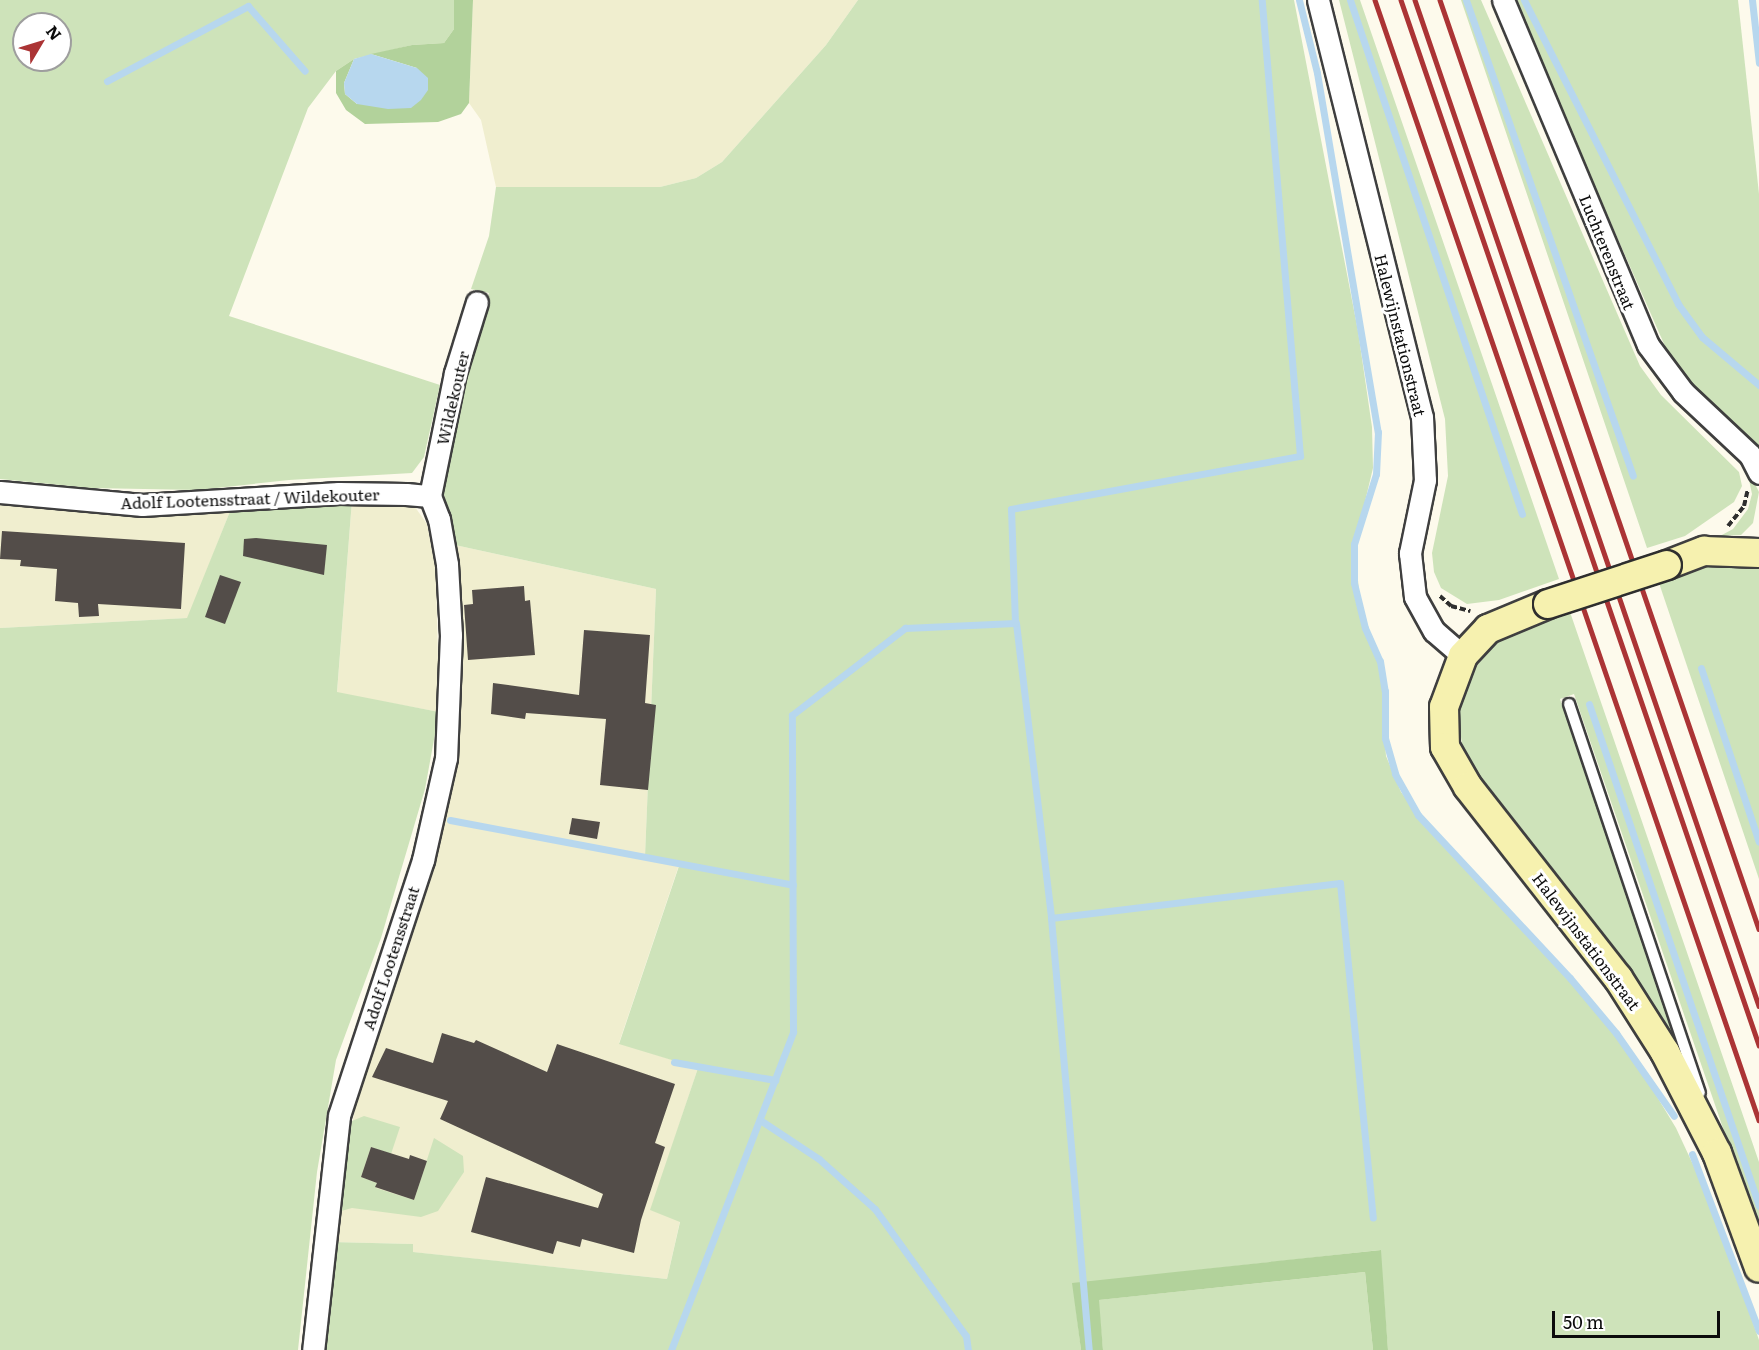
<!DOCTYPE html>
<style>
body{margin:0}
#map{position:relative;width:1759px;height:1350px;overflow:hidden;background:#fdfaec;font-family:Literata,serif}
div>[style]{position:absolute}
.farmland>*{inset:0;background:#f0eecf}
.green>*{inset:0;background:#cee3ba}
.forest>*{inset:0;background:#b2d29b}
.water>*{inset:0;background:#b7d7ee}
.stream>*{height:7px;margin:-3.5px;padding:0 3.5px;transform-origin:3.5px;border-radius:3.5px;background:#b7d7ee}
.building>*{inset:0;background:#534d49}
.path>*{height:4px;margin-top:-2px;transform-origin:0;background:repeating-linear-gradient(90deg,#2e2e2e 0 6px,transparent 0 9px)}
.roads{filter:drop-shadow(2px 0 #3f3f3f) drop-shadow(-2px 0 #3f3f3f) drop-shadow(0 2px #3f3f3f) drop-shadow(0 -2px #3f3f3f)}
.lane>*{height:10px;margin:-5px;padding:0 5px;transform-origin:5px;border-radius:5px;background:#fff}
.street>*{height:21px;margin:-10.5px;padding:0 10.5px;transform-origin:10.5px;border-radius:10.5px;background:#fff}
.secondary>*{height:28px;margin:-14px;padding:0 14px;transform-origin:14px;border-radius:14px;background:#f6f1af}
.rail>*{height:4.5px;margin:-2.25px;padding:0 2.25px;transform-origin:2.25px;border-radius:2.25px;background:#ab3435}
.bridges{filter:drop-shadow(2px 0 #2e2e2e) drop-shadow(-2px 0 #2e2e2e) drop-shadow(0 2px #2e2e2e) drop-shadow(0 -2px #2e2e2e)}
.secondary-bridge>*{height:28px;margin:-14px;padding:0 14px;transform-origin:14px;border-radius:14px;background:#f6f1af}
span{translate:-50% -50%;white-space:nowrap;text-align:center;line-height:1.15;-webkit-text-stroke:6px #fff;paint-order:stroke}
.street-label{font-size:16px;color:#0c0c0c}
.north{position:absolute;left:12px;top:12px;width:60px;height:60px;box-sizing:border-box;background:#fff;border:2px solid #9e9e9e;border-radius:50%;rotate:52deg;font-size:16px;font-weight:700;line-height:24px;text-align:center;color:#0c0c0c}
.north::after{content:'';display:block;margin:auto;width:21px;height:27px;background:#ab3435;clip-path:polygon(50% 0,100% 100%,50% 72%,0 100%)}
.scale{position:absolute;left:1552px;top:1311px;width:168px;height:27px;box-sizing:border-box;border:3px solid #0c0c0c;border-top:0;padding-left:8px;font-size:18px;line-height:21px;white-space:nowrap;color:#0c0c0c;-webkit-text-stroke:4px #fff;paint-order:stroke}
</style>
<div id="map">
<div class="farmland">
<i style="clip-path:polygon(473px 0,858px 0,826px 45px,722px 162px,696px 178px,660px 187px,496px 187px,481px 120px,469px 103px)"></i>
<i style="clip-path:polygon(352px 500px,402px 501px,415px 507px,427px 524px,436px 570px,439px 712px,337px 693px)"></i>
<i style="clip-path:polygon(0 502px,99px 514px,231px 509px,188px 618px,0 628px)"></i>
<i style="clip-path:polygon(455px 545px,656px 589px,645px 856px,680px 862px,619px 1043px,698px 1068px,651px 1210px,680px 1221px,667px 1279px,412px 1252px,413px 1244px,331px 1242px,357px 1097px,444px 821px,453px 760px,458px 636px)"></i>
</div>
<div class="green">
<i style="clip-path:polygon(evenodd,0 0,454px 0,454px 29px,444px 43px,412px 45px,354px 59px,336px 71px,308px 108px,229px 316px,440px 385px,424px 457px,412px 473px,289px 480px,198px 490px,90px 488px,0 479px,0 0,24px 24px,60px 24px,60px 60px,24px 60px,24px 24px)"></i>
<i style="clip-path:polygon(858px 0,1294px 0,1358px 331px,1372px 427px,1373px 468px,1357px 535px,1357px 568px,1360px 604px,1387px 683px,1383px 714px,1386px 756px,1401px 792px,1439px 841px,1577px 982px,1631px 1054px,1676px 1128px,1710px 1201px,1759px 1340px,1759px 1350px,1388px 1350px,1380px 1250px,1073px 1284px,1081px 1350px,322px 1350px,331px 1242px,413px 1244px,413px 1252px,667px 1279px,680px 1222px,650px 1210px,698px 1068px,619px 1044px,680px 863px,645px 856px,656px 589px,455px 545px,443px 490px,444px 464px,460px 389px,489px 293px,471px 289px,489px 236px,496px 187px,660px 187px,696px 178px,722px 162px,826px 45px)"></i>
<i style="clip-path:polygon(1339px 0,1360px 0,1559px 579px,1499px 600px,1467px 604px,1441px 588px,1434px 572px,1432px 553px,1448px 476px,1445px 419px)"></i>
<i style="clip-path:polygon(1461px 0,1481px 0,1640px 366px,1661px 395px,1739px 472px,1742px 486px,1734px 502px,1685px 536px,1647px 548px)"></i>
<i style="clip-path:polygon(1513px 0,1738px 0,1759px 194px,1759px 449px,1685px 379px,1668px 353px)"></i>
<i style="clip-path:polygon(1746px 466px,1759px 492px,1753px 523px,1741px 535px,1720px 536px,1733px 529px,1748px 509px,1752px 494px)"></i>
<i style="clip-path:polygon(352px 500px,337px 692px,439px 712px,425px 789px,381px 938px,336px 1060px,317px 1172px,298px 1350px,0 1350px,0 628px,187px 618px,231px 509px)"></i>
<i style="clip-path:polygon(1726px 563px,1759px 567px,1759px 879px,1659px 583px,1693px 567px)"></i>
<i style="clip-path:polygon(1570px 612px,1759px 1162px,1759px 1233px,1574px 694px,1560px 699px,1679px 1050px,1641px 987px,1491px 794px,1463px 753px,1458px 713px,1470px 673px,1497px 643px,1528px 625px)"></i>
<i style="clip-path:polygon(364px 1116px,400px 1127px,391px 1154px,371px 1147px,361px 1177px,377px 1183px,376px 1188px,414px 1200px,434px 1138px,463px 1156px,464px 1172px,438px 1211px,421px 1217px,352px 1208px,334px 1213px,352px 1121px)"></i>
<i style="clip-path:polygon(1365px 1272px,1373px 1350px,1103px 1350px,1098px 1300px)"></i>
</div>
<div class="forest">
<i style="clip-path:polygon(454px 0,473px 0,469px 103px,461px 114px,438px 122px,365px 124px,346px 110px,336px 93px,336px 71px,354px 59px,344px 83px,345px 94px,357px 104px,417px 68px,371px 54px,412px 45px,444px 43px,454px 29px)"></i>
<i style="clip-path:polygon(1381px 1250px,1388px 1350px,1373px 1350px,1365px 1272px,1099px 1300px,1103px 1350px,1081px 1350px,1072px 1283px)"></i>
</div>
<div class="water">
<i style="clip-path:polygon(371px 54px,417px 68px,428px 78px,428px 90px,421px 100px,411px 108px,388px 109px,357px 104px,345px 94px,344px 83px,354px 59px)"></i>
</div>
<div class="stream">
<i style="left:1299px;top:0;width:75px;rotate:76.1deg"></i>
<i style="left:1317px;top:73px;width:364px;rotate:80.4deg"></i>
<i style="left:1378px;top:432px;width:42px;rotate:92.7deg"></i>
<i style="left:1376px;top:474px;width:73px;rotate:107.4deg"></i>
<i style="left:1354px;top:544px;width:39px;rotate:90deg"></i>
<i style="left:1354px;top:583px;width:46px;rotate:76.3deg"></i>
<i style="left:1365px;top:628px;width:36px;rotate:66deg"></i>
<i style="left:1380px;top:661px;width:30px;rotate:81deg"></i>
<i style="left:1385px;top:691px;width:47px;rotate:90deg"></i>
<i style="left:1385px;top:738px;width:37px;rotate:74deg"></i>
<i style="left:1395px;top:774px;width:47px;rotate:60.7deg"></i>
<i style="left:1418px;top:815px;width:223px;rotate:47deg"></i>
<i style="left:1570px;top:978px;width:72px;rotate:50.1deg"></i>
<i style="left:1616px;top:1033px;width:101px;rotate:55.1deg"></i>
<i style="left:1350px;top:0;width:542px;rotate:71.5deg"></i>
<i style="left:1466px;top:0;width:504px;rotate:70.67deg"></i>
<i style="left:1524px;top:0;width:341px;rotate:63.1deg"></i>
<i style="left:1678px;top:304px;width:41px;rotate:54deg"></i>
<i style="left:1702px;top:337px;width:75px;rotate:40.1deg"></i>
<i style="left:1752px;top:0;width:63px;rotate:83.7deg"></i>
<i style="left:107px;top:81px;width:160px;rotate:-28deg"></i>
<i style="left:248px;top:6px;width:86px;rotate:48.8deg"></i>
<i style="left:1016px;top:623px;width:297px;rotate:83.2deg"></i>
<i style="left:1051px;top:918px;width:434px;rotate:85deg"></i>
<i style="left:1701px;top:668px;width:183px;rotate:71.6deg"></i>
<i style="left:1589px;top:704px;width:530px;rotate:71.29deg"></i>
<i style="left:450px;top:820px;width:349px;rotate:10.7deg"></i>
<i style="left:1051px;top:918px;width:291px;rotate:-6.9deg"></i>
<i style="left:1340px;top:883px;width:336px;rotate:84.4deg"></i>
<i style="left:674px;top:1062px;width:103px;rotate:10.1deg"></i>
<i style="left:760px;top:1120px;width:71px;rotate:33.5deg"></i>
<i style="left:819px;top:1159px;width:75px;rotate:41.8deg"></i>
<i style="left:875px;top:1209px;width:156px;rotate:54.4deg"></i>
<i style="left:966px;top:1336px;width:14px;rotate:82deg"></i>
<i style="left:1692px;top:1154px;width:189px;rotate:69.3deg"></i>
<i style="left:671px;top:1350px;width:341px;rotate:-69deg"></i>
<i style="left:793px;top:1032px;width:317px;rotate:-90.2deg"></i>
<i style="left:792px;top:715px;width:143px;rotate:-37.6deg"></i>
<i style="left:905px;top:628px;width:110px;rotate:-2.6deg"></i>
<i style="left:1015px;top:623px;width:114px;rotate:-92deg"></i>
<i style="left:1011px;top:509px;width:294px;rotate:-10.4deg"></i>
<i style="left:1300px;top:456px;width:458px;rotate:-94.8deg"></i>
</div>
<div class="building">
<i style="clip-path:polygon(2px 531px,185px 543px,181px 609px,98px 604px,99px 616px,79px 617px,78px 603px,55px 601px,57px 569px,20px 566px,21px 560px,0 559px)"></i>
<i style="clip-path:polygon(256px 538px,327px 545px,324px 575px,243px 556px,244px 539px)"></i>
<i style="clip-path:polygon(220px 575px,241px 582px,225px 624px,205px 617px)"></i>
<i style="clip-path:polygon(524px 586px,525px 601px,530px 600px,535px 655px,468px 660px,464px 605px,473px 604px,472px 590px)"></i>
<i style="clip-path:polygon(584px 630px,650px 635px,645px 703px,656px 705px,648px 790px,600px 785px,606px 719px,526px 713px,525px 719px,491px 714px,493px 683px,579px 695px)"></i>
<i style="clip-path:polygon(572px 818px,600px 822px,597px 839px,569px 834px)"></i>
<i style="clip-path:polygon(442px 1033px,474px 1043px,476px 1040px,547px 1072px,557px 1044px,675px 1084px,655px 1143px,665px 1147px,641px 1220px,634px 1253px,582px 1239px,580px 1247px,557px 1241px,553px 1254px,471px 1232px,486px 1177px,598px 1208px,603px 1194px,440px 1119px,448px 1101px,372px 1077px,386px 1048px,433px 1063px)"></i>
<i style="clip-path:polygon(371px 1147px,409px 1159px,410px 1155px,427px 1161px,414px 1200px,375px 1187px,377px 1183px,361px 1177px)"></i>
</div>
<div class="path">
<i style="left:1728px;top:526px;width:26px;rotate:-51deg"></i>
<i style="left:1744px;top:506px;width:17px;rotate:-77deg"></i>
<i style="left:1440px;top:596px;width:15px;rotate:42deg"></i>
<i style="left:1451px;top:606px;width:20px;rotate:15deg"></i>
</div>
<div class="roads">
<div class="lane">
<i style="left:1569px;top:704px;width:410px;rotate:71.4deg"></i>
</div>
<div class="street">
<i style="left:1318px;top:0;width:430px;rotate:76deg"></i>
<i style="left:1422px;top:417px;width:63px;rotate:87.3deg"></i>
<i style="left:1425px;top:480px;width:75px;rotate:101.6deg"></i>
<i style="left:1410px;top:553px;width:44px;rotate:83.5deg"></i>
<i style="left:1415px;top:597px;width:39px;rotate:61deg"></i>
<i style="left:1434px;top:631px;width:38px;rotate:41deg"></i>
<i style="left:1503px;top:0;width:374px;rotate:67.2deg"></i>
<i style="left:1648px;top:345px;width:59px;rotate:53.3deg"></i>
<i style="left:1683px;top:392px;width:92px;rotate:43.2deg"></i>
<i style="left:1750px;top:455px;width:20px;rotate:63deg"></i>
<i style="left:0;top:492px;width:143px;rotate:5.2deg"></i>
<i style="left:142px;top:505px;width:197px;rotate:-3.5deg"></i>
<i style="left:339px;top:493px;width:67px;rotate:0.9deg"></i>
<i style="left:406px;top:494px;width:24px;rotate:5deg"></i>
<i style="left:430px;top:496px;width:25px;rotate:69deg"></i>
<i style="left:439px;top:519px;width:46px;rotate:79.9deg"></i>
<i style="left:447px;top:564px;width:71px;rotate:86.8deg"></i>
<i style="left:451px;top:635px;width:123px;rotate:92.3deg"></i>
<i style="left:446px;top:758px;width:105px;rotate:102.7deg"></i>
<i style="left:423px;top:860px;width:269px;rotate:108.2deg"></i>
<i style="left:339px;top:1116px;width:235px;rotate:96.3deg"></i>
<i style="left:430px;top:496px;width:126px;rotate:-78.5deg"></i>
<i style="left:455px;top:373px;width:74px;rotate:-72.8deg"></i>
</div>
<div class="secondary">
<i style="left:1667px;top:565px;width:40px;rotate:-21deg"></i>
<i style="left:1704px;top:551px;width:55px;rotate:2.1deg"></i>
<i style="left:1548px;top:604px;width:65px;rotate:157.4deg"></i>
<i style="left:1488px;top:629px;width:37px;rotate:133deg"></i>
<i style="left:1463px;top:656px;width:54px;rotate:110.4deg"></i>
<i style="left:1444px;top:707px;width:40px;rotate:88.6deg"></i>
<i style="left:1445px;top:747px;width:46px;rotate:60.1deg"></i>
<i style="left:1468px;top:787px;width:243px;rotate:51.9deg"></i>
<i style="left:1618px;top:978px;width:88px;rotate:57.6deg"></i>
<i style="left:1665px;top:1052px;width:114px;rotate:62.8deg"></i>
<i style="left:1717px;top:1153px;width:122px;rotate:69.9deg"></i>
</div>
</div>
<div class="rail">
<i style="left:1375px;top:0;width:1184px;rotate:71.08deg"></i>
<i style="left:1401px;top:0;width:1105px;rotate:71.09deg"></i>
<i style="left:1415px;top:0;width:1063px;rotate:71.12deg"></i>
<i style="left:1440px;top:0;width:982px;rotate:71.05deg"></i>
</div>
<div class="bridges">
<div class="secondary-bridge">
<i style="left:1548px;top:604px;width:125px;rotate:-18.1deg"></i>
</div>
</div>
<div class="street-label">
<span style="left:1608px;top:252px;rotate:68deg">Luchterenstraat</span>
<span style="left:1401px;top:335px;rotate:76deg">Halewijnstationstraat</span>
<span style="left:452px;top:398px;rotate:-77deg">Wildekouter</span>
<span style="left:250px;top:498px;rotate:-2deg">Adolf Lootensstraat / Wildekouter</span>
<span style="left:1587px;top:941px;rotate:53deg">Halewijnstationstraat</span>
<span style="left:390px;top:958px;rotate:-72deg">Adolf Lootensstraat</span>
</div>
<div class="north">N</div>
<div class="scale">50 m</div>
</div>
